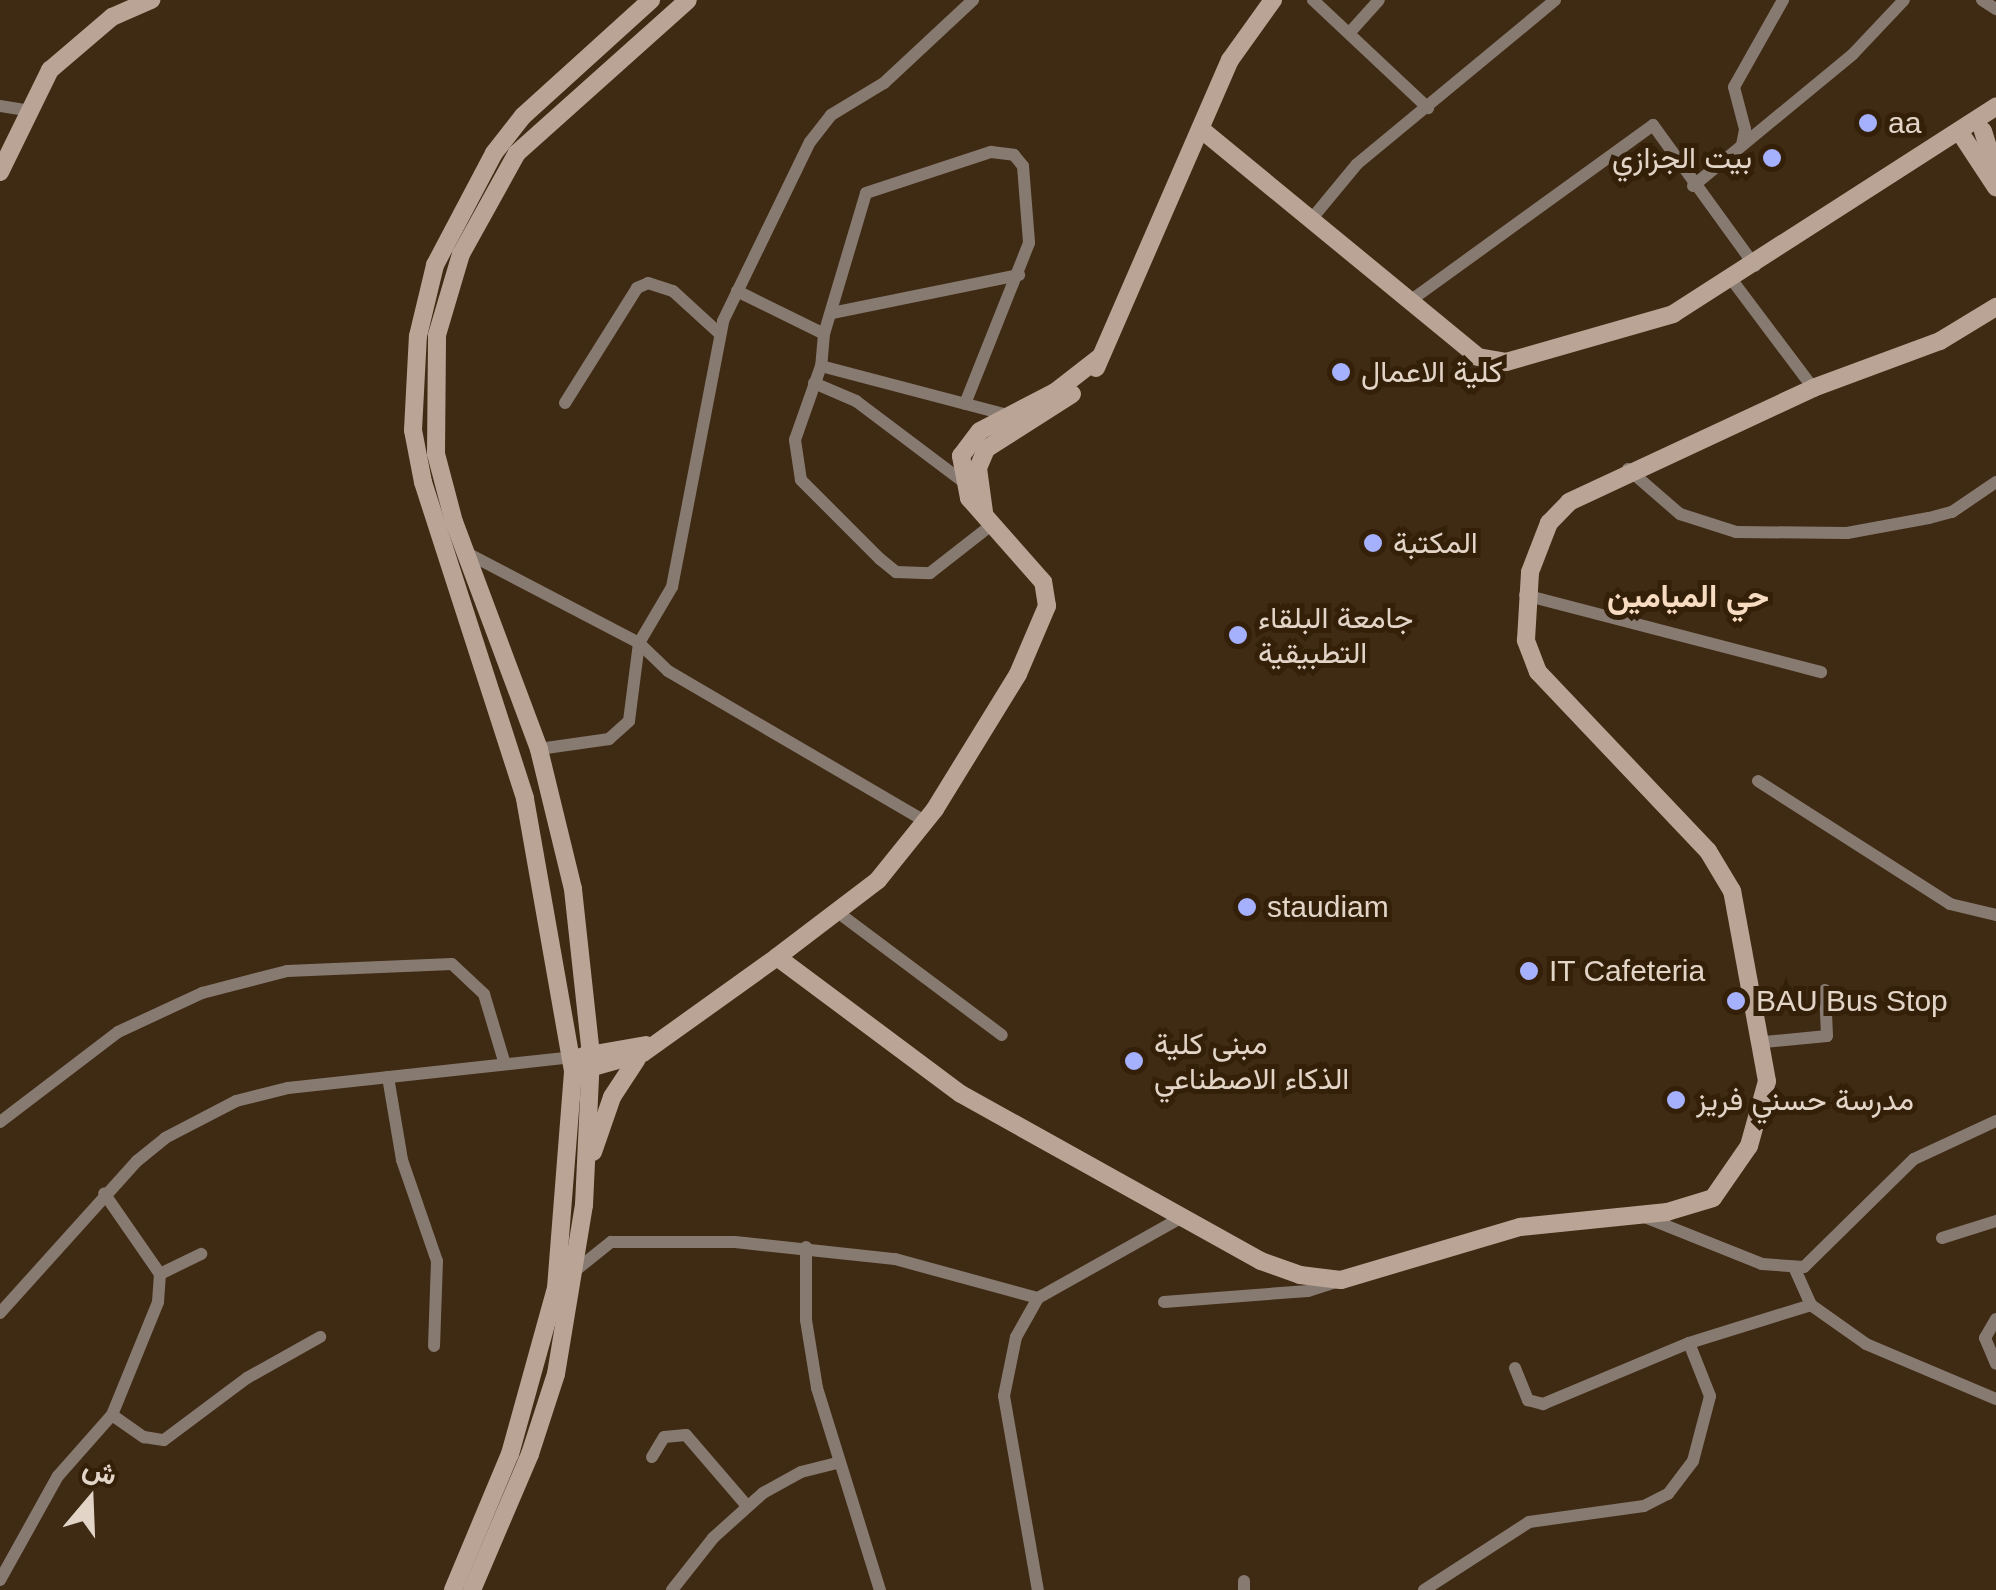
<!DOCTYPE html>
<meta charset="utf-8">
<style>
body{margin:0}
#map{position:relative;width:1996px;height:1590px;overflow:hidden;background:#3f2a13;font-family:Arial,Vazirmatn,sans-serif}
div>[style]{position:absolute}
.street>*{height:12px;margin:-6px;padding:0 6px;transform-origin:6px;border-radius:6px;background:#877a71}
.secondary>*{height:18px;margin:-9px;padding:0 9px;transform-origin:9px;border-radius:9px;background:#baa496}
.dots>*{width:28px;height:28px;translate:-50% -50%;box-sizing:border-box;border:5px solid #342009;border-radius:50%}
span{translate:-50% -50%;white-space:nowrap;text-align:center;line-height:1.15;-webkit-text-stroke:10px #342009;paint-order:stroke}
.poi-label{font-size:30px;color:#e2d5c8}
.left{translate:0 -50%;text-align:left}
.right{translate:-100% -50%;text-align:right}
.neighbourhood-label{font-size:32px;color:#f7dcc1;font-weight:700}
.north{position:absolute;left:40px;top:1450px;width:100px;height:100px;-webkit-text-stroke:8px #342009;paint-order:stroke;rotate:19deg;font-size:28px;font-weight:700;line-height:40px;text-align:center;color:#e2d5c8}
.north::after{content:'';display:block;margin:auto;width:35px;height:45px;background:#e2d5c8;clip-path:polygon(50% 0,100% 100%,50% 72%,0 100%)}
</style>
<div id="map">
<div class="street">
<i style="left:1313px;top:0;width:158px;rotate:43.2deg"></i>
<i style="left:1982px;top:0;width:17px;rotate:33deg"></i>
<i style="left:1352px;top:30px;width:40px;rotate:-48deg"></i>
<i style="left:0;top:106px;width:26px;rotate:9deg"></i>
<i style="left:1742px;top:145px;width:16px;rotate:-79deg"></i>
<i style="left:1745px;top:129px;width:43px;rotate:-104.7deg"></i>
<i style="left:1734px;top:87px;width:100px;rotate:-60.6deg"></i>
<i style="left:1693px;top:186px;width:207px;rotate:-39.5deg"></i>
<i style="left:1853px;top:54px;width:74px;rotate:-46.6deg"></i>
<i style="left:1314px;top:216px;width:67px;rotate:-50.4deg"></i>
<i style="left:1357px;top:164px;width:257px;rotate:-39.6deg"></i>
<i style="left:1732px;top:280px;width:135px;rotate:53.1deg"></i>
<i style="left:737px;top:291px;width:97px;rotate:26.3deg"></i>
<i style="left:824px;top:334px;width:32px;rotate:95deg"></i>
<i style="left:821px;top:366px;width:78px;rotate:109.4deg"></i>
<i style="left:795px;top:440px;width:40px;rotate:81.5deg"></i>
<i style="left:801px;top:480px;width:112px;rotate:45deg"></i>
<i style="left:880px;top:559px;width:21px;rotate:39deg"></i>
<i style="left:896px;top:572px;width:34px;rotate:2deg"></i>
<i style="left:930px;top:573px;width:81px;rotate:-38deg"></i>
<i style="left:1414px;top:298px;width:295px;rotate:-35.9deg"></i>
<i style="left:1653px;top:125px;width:174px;rotate:54.1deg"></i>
<i style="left:832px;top:313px;width:191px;rotate:-11.5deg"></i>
<i style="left:824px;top:334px;width:147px;rotate:-73.4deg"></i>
<i style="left:866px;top:193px;width:132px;rotate:-18.2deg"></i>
<i style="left:991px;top:152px;width:23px;rotate:7deg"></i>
<i style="left:1014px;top:155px;width:14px;rotate:51deg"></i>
<i style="left:1023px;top:166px;width:77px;rotate:85.5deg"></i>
<i style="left:1029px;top:243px;width:173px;rotate:111.7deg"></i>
<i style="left:821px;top:366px;width:193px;rotate:14.7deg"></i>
<i style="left:814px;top:383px;width:46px;rotate:23.2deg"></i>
<i style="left:856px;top:401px;width:133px;rotate:37deg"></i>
<i style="left:565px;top:403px;width:136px;rotate:-57.9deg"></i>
<i style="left:637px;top:288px;width:12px;rotate:-24deg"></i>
<i style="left:648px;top:283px;width:26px;rotate:18deg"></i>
<i style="left:673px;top:291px;width:62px;rotate:42.4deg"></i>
<i style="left:1628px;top:469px;width:69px;rotate:40.9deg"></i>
<i style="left:1680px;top:514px;width:59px;rotate:17.8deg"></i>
<i style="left:1736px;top:532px;width:111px;rotate:0.5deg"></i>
<i style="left:1847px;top:533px;width:83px;rotate:-10.4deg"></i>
<i style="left:1929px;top:518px;width:24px;rotate:-15deg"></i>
<i style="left:1952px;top:512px;width:53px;rotate:-34.3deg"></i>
<i style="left:465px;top:552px;width:196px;rotate:27.6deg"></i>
<i style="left:639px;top:643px;width:40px;rotate:44deg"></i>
<i style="left:668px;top:671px;width:298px;rotate:30.3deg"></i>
<i style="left:1525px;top:595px;width:306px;rotate:14.6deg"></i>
<i style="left:539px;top:749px;width:71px;rotate:-8.1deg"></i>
<i style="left:609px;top:739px;width:27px;rotate:-42deg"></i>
<i style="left:629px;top:721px;width:79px;rotate:-82.7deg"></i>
<i style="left:639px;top:643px;width:65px;rotate:-59.5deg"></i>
<i style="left:672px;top:587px;width:271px;rotate:-79.1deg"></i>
<i style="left:723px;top:321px;width:199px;rotate:-64.1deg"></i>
<i style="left:810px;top:142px;width:34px;rotate:-52deg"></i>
<i style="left:831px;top:115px;width:62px;rotate:-31.1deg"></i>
<i style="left:884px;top:83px;width:122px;rotate:-43deg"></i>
<i style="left:1758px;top:781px;width:228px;rotate:32.6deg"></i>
<i style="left:1950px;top:904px;width:47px;rotate:13.4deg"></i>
<i style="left:836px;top:911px;width:207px;rotate:36.8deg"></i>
<i style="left:1764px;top:1042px;width:63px;rotate:-5.4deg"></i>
<i style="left:1827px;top:1036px;width:46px;rotate:-92.5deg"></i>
<i style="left:388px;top:1077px;width:84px;rotate:80.4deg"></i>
<i style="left:402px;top:1160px;width:107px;rotate:70.9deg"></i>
<i style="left:437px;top:1261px;width:85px;rotate:92deg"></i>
<i style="left:0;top:1122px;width:148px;rotate:-37.3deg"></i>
<i style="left:118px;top:1032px;width:93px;rotate:-24.9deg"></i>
<i style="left:202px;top:993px;width:88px;rotate:-14.5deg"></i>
<i style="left:287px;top:971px;width:165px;rotate:-2.4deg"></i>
<i style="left:452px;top:964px;width:44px;rotate:43.2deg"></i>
<i style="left:484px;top:994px;width:70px;rotate:73.4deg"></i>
<i style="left:1642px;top:1216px;width:129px;rotate:21.8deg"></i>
<i style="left:1762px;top:1264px;width:42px;rotate:4.1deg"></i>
<i style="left:1804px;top:1267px;width:154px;rotate:-44.5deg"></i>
<i style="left:1914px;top:1159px;width:90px;rotate:-24.9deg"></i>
<i style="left:1942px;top:1238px;width:57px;rotate:-17.5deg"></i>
<i style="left:806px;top:1247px;width:73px;rotate:90deg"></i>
<i style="left:806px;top:1320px;width:69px;rotate:80.8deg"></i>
<i style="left:817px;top:1388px;width:212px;rotate:72.7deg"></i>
<i style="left:576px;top:1270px;width:45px;rotate:-38.7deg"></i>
<i style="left:611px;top:1242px;width:124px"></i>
<i style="left:735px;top:1242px;width:161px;rotate:6.1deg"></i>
<i style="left:895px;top:1259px;width:148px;rotate:15.3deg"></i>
<i style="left:1038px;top:1298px;width:167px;rotate:-29.3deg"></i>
<i style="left:160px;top:1274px;width:46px;rotate:-26deg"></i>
<i style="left:1038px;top:1298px;width:45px;rotate:119.4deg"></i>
<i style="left:1016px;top:1337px;width:60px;rotate:101.5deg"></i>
<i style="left:1004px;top:1396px;width:197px;rotate:80.1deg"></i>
<i style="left:1164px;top:1302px;width:144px;rotate:-4.4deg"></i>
<i style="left:1308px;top:1291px;width:35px;rotate:-18deg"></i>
<i style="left:1811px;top:1305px;width:67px;rotate:35.3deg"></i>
<i style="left:1866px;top:1344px;width:141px;rotate:22.9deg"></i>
<i style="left:0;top:1313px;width:205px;rotate:-48deg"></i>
<i style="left:137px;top:1161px;width:36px;rotate:-39deg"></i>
<i style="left:165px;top:1138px;width:80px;rotate:-27.5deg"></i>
<i style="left:236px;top:1101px;width:54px;rotate:-14deg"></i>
<i style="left:288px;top:1088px;width:286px;rotate:-6.2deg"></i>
<i style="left:1996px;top:1319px;width:22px;rotate:120deg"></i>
<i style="left:1985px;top:1338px;width:28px;rotate:67deg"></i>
<i style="left:1515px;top:1368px;width:35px;rotate:68deg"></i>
<i style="left:1528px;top:1400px;width:16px;rotate:15deg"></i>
<i style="left:1543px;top:1404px;width:158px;rotate:-22.7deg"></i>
<i style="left:112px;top:1415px;width:39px;rotate:35deg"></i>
<i style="left:144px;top:1437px;width:20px;rotate:9deg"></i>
<i style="left:164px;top:1440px;width:104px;rotate:-36.8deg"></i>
<i style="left:247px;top:1378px;width:84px;rotate:-29.3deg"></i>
<i style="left:652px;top:1457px;width:23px;rotate:-59deg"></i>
<i style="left:664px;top:1437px;width:22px;rotate:-5deg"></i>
<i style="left:686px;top:1435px;width:94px;rotate:49.3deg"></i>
<i style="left:0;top:1580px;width:119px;rotate:-60.9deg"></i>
<i style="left:58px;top:1476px;width:81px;rotate:-48.5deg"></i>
<i style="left:112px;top:1415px;width:122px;rotate:-67.8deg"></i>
<i style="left:158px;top:1302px;width:28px;rotate:-86deg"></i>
<i style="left:160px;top:1274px;width:98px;rotate:-124.7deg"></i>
<i style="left:1244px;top:1581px;width:9px;rotate:90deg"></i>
<i style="left:672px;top:1590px;width:66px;rotate:-51.7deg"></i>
<i style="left:713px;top:1538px;width:67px;rotate:-42deg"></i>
<i style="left:763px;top:1493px;width:43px;rotate:-28.9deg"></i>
<i style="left:801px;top:1472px;width:37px;rotate:-14deg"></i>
<i style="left:1424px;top:1590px;width:125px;rotate:-32.9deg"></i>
<i style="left:1529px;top:1522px;width:116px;rotate:-7.9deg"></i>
<i style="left:1644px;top:1506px;width:27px;rotate:-27deg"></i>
<i style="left:1668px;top:1494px;width:41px;rotate:-52.9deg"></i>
<i style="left:1693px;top:1461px;width:67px;rotate:-75.3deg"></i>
<i style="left:1710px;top:1396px;width:57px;rotate:-111.6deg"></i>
<i style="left:1689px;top:1343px;width:128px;rotate:-17.3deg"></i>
<i style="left:1811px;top:1305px;width:42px;rotate:-114.1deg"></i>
</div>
<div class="secondary">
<i style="left:1202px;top:130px;width:357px;rotate:39.4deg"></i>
<i style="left:1478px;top:357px;width:28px;rotate:10deg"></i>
<i style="left:1506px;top:362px;width:174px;rotate:-16deg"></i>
<i style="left:1673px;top:314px;width:384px;rotate:-32.7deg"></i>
<i style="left:1983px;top:131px;width:44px;rotate:72.8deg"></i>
<i style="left:1961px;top:134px;width:64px;rotate:56.6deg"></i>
<i style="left:0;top:172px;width:114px;rotate:-63.9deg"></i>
<i style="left:50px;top:70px;width:82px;rotate:-40.5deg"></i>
<i style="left:112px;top:17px;width:43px;rotate:-23.6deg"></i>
<i style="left:1096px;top:368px;width:336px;rotate:-66.5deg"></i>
<i style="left:1230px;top:60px;width:74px;rotate:-54.4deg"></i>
<i style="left:984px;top:512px;width:44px;rotate:-97.8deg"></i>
<i style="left:978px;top:468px;width:21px;rotate:-67deg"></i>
<i style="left:986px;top:449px;width:102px;rotate:-32.6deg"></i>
<i style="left:777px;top:957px;width:229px;rotate:36.7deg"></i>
<i style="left:961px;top:1094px;width:343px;rotate:29.1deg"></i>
<i style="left:1261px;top:1261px;width:41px;rotate:19.7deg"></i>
<i style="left:1300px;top:1275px;width:41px;rotate:7deg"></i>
<i style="left:1341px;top:1280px;width:187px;rotate:-16.5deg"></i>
<i style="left:1520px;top:1227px;width:148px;rotate:-5.8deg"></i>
<i style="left:1667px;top:1212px;width:48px;rotate:-16.9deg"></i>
<i style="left:1713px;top:1198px;width:63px;rotate:-55.3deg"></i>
<i style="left:1749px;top:1146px;width:67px;rotate:-74.5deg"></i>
<i style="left:1767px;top:1081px;width:193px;rotate:-100.4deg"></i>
<i style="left:1732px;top:891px;width:47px;rotate:-121deg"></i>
<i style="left:1708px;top:851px;width:247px;rotate:-133.5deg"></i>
<i style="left:1538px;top:672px;width:34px;rotate:-111deg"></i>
<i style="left:1526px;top:640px;width:68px;rotate:-86.6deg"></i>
<i style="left:1530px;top:572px;width:53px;rotate:-68.8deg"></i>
<i style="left:1549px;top:523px;width:29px;rotate:-46deg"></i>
<i style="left:1569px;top:502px;width:269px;rotate:-25deg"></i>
<i style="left:1813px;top:388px;width:135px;rotate:-20.3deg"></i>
<i style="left:1940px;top:341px;width:66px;rotate:-31.3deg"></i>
<i style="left:583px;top:1056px;width:64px;rotate:-9.9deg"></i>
<i style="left:582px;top:1070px;width:63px;rotate:-15.6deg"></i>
<i style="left:643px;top:1053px;width:165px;rotate:-35.6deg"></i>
<i style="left:777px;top:957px;width:127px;rotate:-37.3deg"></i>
<i style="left:878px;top:880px;width:91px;rotate:-51.2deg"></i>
<i style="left:935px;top:809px;width:158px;rotate:-58.4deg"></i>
<i style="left:1018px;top:674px;width:74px;rotate:-66.9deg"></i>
<i style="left:1047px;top:606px;width:24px;rotate:-99deg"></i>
<i style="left:1043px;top:582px;width:112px;rotate:-131.4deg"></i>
<i style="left:969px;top:498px;width:43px;rotate:-100.8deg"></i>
<i style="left:961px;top:456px;width:31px;rotate:-53deg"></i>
<i style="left:980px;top:431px;width:85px;rotate:-27.5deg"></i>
<i style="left:1055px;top:392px;width:57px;rotate:-37.9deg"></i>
<i style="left:593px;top:1152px;width:58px;rotate:-70.9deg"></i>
<i style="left:612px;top:1097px;width:45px;rotate:-56.7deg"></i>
<i style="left:453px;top:1590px;width:147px;rotate:-67.3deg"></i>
<i style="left:510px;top:1454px;width:172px;rotate:-74.5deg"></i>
<i style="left:556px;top:1288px;width:218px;rotate:-85.5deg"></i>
<i style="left:573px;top:1071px;width:277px;rotate:-100deg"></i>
<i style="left:525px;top:798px;width:332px;rotate:-107.9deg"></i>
<i style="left:423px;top:482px;width:53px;rotate:-100.9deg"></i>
<i style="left:413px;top:430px;width:94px;rotate:-87deg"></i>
<i style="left:418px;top:336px;width:73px;rotate:-76.5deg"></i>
<i style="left:435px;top:265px;width:127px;rotate:-62.2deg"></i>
<i style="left:494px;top:153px;width:47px;rotate:-51.9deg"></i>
<i style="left:523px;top:116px;width:173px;rotate:-42.2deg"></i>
<i style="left:472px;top:1590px;width:148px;rotate:-66.9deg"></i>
<i style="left:530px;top:1454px;width:84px;rotate:-72deg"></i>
<i style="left:556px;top:1374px;width:171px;rotate:-80.6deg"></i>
<i style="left:584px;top:1205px;width:150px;rotate:-87.3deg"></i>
<i style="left:591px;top:1055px;width:167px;rotate:-96.2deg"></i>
<i style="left:573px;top:889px;width:144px;rotate:-103.7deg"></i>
<i style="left:539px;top:749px;width:242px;rotate:-110.5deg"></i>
<i style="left:454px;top:522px;width:70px;rotate:-104.8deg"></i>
<i style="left:436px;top:454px;width:119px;rotate:-89.5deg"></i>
<i style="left:437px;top:335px;width:84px;rotate:-73.5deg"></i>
<i style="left:461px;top:254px;width:115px;rotate:-61deg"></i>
<i style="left:517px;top:153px;width:229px;rotate:-41.8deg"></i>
</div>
<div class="dots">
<i style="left:1868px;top:123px;background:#a5b1fc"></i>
<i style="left:1772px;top:158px;background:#a5b1fc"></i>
<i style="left:1341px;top:372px;background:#a5b1fc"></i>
<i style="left:1373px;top:543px;background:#a5b1fc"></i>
<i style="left:1238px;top:635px;background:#a5b1fc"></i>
<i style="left:1247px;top:907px;background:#a5b1fc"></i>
<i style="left:1529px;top:971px;background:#a5b1fc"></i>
<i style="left:1736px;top:1001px;background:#a5b1fc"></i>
<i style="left:1134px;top:1061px;background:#a5b1fc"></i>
<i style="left:1676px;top:1100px;background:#a5b1fc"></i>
</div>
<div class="poi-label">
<span class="left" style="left:1888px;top:123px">aa</span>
<span class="right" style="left:1752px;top:158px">بيت الجزازي</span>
<span class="left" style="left:1361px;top:372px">كلية الاعمال</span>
<span class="left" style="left:1393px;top:543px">المكتبة</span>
<span class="left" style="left:1258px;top:635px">جامعة البلقاء<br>التطبيقية</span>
<span class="left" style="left:1267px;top:907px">staudiam</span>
<span class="left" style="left:1549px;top:971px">IT Cafeteria</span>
<span class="left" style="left:1756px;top:1001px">BAU Bus Stop</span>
<span class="left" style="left:1154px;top:1061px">مبنى كلية<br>الذكاء الاصطناعي</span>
<span class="left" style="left:1696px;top:1100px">مدرسة حسني فريز</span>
</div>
<div class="neighbourhood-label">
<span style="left:1688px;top:596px">حي الميامين</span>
</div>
<div class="north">ش</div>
</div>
